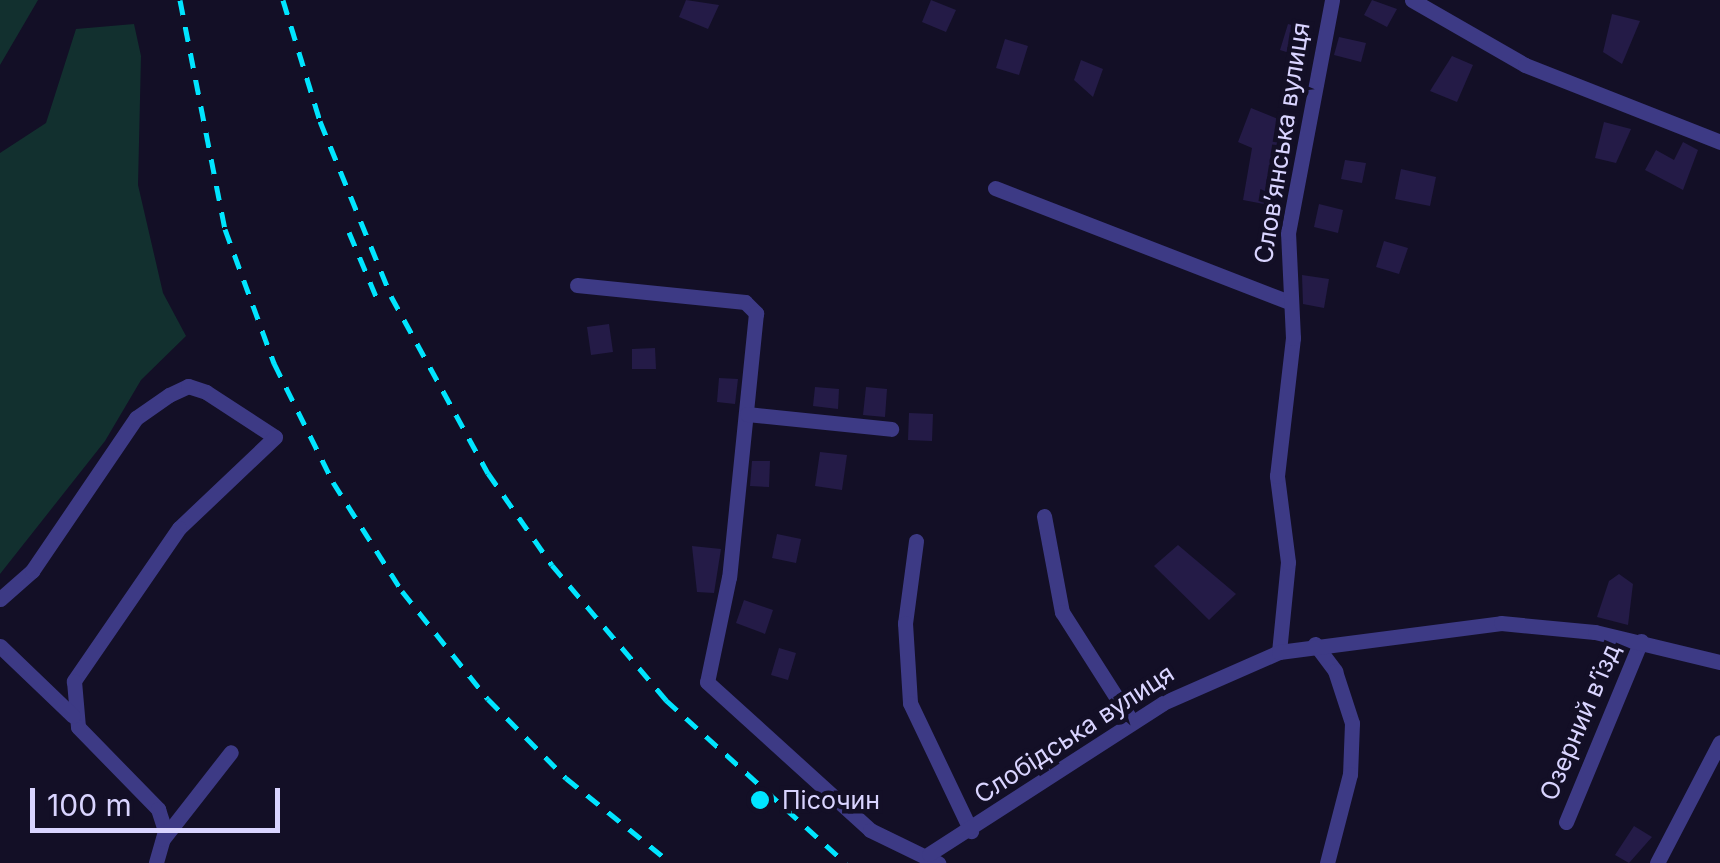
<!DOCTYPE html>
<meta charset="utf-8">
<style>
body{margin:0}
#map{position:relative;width:1720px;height:863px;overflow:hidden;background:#130f26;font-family:Inter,sans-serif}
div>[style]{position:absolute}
.green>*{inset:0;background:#12302f}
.building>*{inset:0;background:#241b47}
.street>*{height:15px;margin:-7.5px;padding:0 7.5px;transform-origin:7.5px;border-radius:7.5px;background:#3d3a85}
.rail>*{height:5px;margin-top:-2.5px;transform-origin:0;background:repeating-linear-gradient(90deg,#00e5ff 0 15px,transparent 0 27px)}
.dots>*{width:28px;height:28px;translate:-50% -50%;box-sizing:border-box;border:5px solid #130f26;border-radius:50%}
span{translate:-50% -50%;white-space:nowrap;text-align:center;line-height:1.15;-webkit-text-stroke:9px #130f26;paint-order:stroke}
.street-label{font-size:25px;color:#d9d4ff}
.poi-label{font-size:25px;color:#d9d4ff}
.left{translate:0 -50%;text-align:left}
.scale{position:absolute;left:30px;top:788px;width:250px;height:45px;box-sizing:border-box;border:5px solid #d9d4ff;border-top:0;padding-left:12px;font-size:30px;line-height:35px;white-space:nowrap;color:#d9d4ff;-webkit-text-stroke:8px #130f26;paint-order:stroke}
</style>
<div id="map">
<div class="green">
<i style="clip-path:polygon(0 0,38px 0,0 65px)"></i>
<i style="clip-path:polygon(134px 24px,141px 56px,138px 185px,163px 293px,186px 336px,141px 380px,105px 441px,0 574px,0 153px,46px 123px,76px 29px)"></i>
</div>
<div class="building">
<i style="clip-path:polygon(686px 0,719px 5px,708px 29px,679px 17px)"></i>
<i style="clip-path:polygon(931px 0,956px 10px,946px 32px,922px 22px)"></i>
<i style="clip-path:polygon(1372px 0,1397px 9px,1387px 27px,1364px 15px)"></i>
<i style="clip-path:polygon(1612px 14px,1640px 21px,1622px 64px,1603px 52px)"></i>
<i style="clip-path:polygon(1288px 24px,1313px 31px,1308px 49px,1299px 47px,1296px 55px,1280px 50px)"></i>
<i style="clip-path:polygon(1339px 37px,1366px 43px,1361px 62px,1334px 55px)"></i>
<i style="clip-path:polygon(1005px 39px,1028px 46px,1019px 75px,996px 68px)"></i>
<i style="clip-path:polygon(1452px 56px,1473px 65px,1457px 102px,1430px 91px)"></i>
<i style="clip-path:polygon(1081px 60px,1103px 69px,1093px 97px,1074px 80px)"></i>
<i style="clip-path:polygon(1251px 108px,1283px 121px,1269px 172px,1285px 175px,1278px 221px,1262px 219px,1264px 204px,1243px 200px,1252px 148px,1238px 142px)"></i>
<i style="clip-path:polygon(1604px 122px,1631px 129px,1616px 163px,1595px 158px)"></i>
<i style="clip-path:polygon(1683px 142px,1698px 150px,1683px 190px,1645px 170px,1656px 150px,1674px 160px)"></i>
<i style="clip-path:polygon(1345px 160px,1366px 163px,1362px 183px,1341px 179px)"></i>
<i style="clip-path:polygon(1401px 169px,1436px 177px,1430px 206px,1395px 199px)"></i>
<i style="clip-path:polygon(1319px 204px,1343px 210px,1338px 233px,1314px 227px)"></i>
<i style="clip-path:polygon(1384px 241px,1408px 248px,1399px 274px,1376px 267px)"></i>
<i style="clip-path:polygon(1302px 275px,1329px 279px,1324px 308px,1303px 304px)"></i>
<i style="clip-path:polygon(609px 324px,613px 352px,591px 355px,587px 327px)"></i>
<i style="clip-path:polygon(655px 348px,656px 369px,632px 369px,632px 349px)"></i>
<i style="clip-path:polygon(719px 378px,738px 379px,735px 404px,717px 402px)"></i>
<i style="clip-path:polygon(815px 387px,839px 389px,838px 409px,813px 406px)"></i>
<i style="clip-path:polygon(866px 387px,887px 389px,885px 417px,863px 415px)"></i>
<i style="clip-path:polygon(909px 413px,933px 414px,932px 441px,908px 440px)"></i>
<i style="clip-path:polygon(820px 452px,847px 455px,842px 490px,815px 486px)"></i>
<i style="clip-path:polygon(752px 461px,770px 461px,769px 487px,750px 486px)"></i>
<i style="clip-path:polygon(777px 534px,801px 539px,796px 563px,772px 558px)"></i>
<i style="clip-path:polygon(1178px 545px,1236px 594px,1209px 620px,1154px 566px)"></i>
<i style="clip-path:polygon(692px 546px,721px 549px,714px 593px,697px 592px)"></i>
<i style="clip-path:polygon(1619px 574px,1633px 584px,1628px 625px,1597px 617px,1609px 581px)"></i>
<i style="clip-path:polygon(744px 600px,773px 610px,765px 634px,736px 623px)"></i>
<i style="clip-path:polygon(779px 648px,796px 653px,788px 680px,771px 675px)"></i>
<i style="clip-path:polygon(1634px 826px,1652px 837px,1629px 863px,1615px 855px)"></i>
</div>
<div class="street">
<i style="left:1412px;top:0;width:130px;rotate:29.9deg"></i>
<i style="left:1525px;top:65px;width:210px;rotate:21.5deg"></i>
<i style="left:995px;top:188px;width:312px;rotate:21.2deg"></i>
<i style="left:577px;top:285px;width:169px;rotate:5.8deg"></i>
<i style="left:745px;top:302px;width:16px;rotate:45deg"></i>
<i style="left:756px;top:313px;width:265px;rotate:95.8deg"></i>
<i style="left:729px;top:577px;width:107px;rotate:101.8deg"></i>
<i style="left:707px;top:682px;width:220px;rotate:42.2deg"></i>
<i style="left:870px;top:830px;width:76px;rotate:25.9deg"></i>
<i style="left:747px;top:414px;width:145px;rotate:5.9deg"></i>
<i style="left:1044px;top:516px;width:98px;rotate:79.4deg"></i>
<i style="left:1062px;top:612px;width:130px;rotate:57.5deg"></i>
<i style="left:916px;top:541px;width:83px;rotate:97.6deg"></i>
<i style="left:905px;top:623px;width:80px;rotate:86.4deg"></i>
<i style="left:910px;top:703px;width:142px;rotate:64.5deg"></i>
<i style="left:0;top:599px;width:43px;rotate:-41.2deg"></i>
<i style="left:32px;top:571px;width:185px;rotate:-55.8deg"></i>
<i style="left:136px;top:418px;width:40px;rotate:-34.9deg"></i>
<i style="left:169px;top:395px;width:21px;rotate:-25deg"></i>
<i style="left:188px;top:386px;width:19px;rotate:18deg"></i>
<i style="left:206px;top:392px;width:82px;rotate:33.1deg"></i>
<i style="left:275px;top:437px;width:132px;rotate:136.5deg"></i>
<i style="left:179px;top:528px;width:186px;rotate:124.5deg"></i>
<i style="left:74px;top:681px;width:46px;rotate:85deg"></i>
<i style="left:78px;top:727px;width:115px;rotate:45.7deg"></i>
<i style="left:158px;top:809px;width:23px;rotate:72deg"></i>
<i style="left:165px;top:831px;width:33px;rotate:106deg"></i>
<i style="left:1315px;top:644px;width:34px;rotate:53deg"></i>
<i style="left:1335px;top:671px;width:55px;rotate:71.9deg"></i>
<i style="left:1352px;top:723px;width:51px;rotate:92.2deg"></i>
<i style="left:1350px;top:774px;width:92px;rotate:104.5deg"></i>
<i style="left:0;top:646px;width:101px;rotate:43.8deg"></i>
<i style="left:1279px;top:652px;width:90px;rotate:-84.3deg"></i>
<i style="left:1288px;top:562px;width:87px;rotate:-97.3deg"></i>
<i style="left:1277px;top:476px;width:139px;rotate:-83.4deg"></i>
<i style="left:1293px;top:338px;width:105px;rotate:-92.7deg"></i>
<i style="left:1288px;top:233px;width:237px;rotate:-79.3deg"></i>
<i style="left:1566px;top:822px;width:196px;rotate:-67.5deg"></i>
<i style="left:163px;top:839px;width:110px;rotate:-52deg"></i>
<i style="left:929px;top:854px;width:278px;rotate:-32.8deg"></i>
<i style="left:1163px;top:703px;width:127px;rotate:-23.7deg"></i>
<i style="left:1279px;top:652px;width:224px;rotate:-7.4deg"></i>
<i style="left:1501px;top:623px;width:94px;rotate:5.5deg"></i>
<i style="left:1595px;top:632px;width:129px;rotate:13.5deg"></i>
<i style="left:1657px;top:863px;width:136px;rotate:-62.5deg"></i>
</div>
<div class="rail">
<i style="left:180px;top:0;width:233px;rotate:78.9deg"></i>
<i style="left:225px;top:229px;width:143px;rotate:69.9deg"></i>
<i style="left:274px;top:363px;width:133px;rotate:63.6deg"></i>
<i style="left:333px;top:482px;width:129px;rotate:57.7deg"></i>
<i style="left:402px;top:591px;width:138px;rotate:51.5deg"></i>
<i style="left:488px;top:699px;width:111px;rotate:45.4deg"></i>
<i style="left:566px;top:778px;width:135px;rotate:39deg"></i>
<i style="left:283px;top:0;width:127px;rotate:73deg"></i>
<i style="left:320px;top:121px;width:189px;rotate:67.9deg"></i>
<i style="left:391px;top:296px;width:202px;rotate:61.3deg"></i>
<i style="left:488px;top:473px;width:112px;rotate:55.2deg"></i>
<i style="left:552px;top:565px;width:177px;rotate:49.8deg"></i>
<i style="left:666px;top:700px;width:243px;rotate:42.2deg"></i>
<i style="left:349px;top:232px;width:75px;rotate:67.2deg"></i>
</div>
<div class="dots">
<i style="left:760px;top:800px;background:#00e5ff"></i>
</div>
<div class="street-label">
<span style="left:1282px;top:143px;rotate:-81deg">Слов’янська вулиця</span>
<span style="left:1580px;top:722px;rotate:-67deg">Озерний в’їзд</span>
<span style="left:1074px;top:734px;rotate:-33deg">Слобідська вулиця</span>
</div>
<div class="poi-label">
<span class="left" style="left:782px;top:800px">Пісочин</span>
</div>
<div class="scale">100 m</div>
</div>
